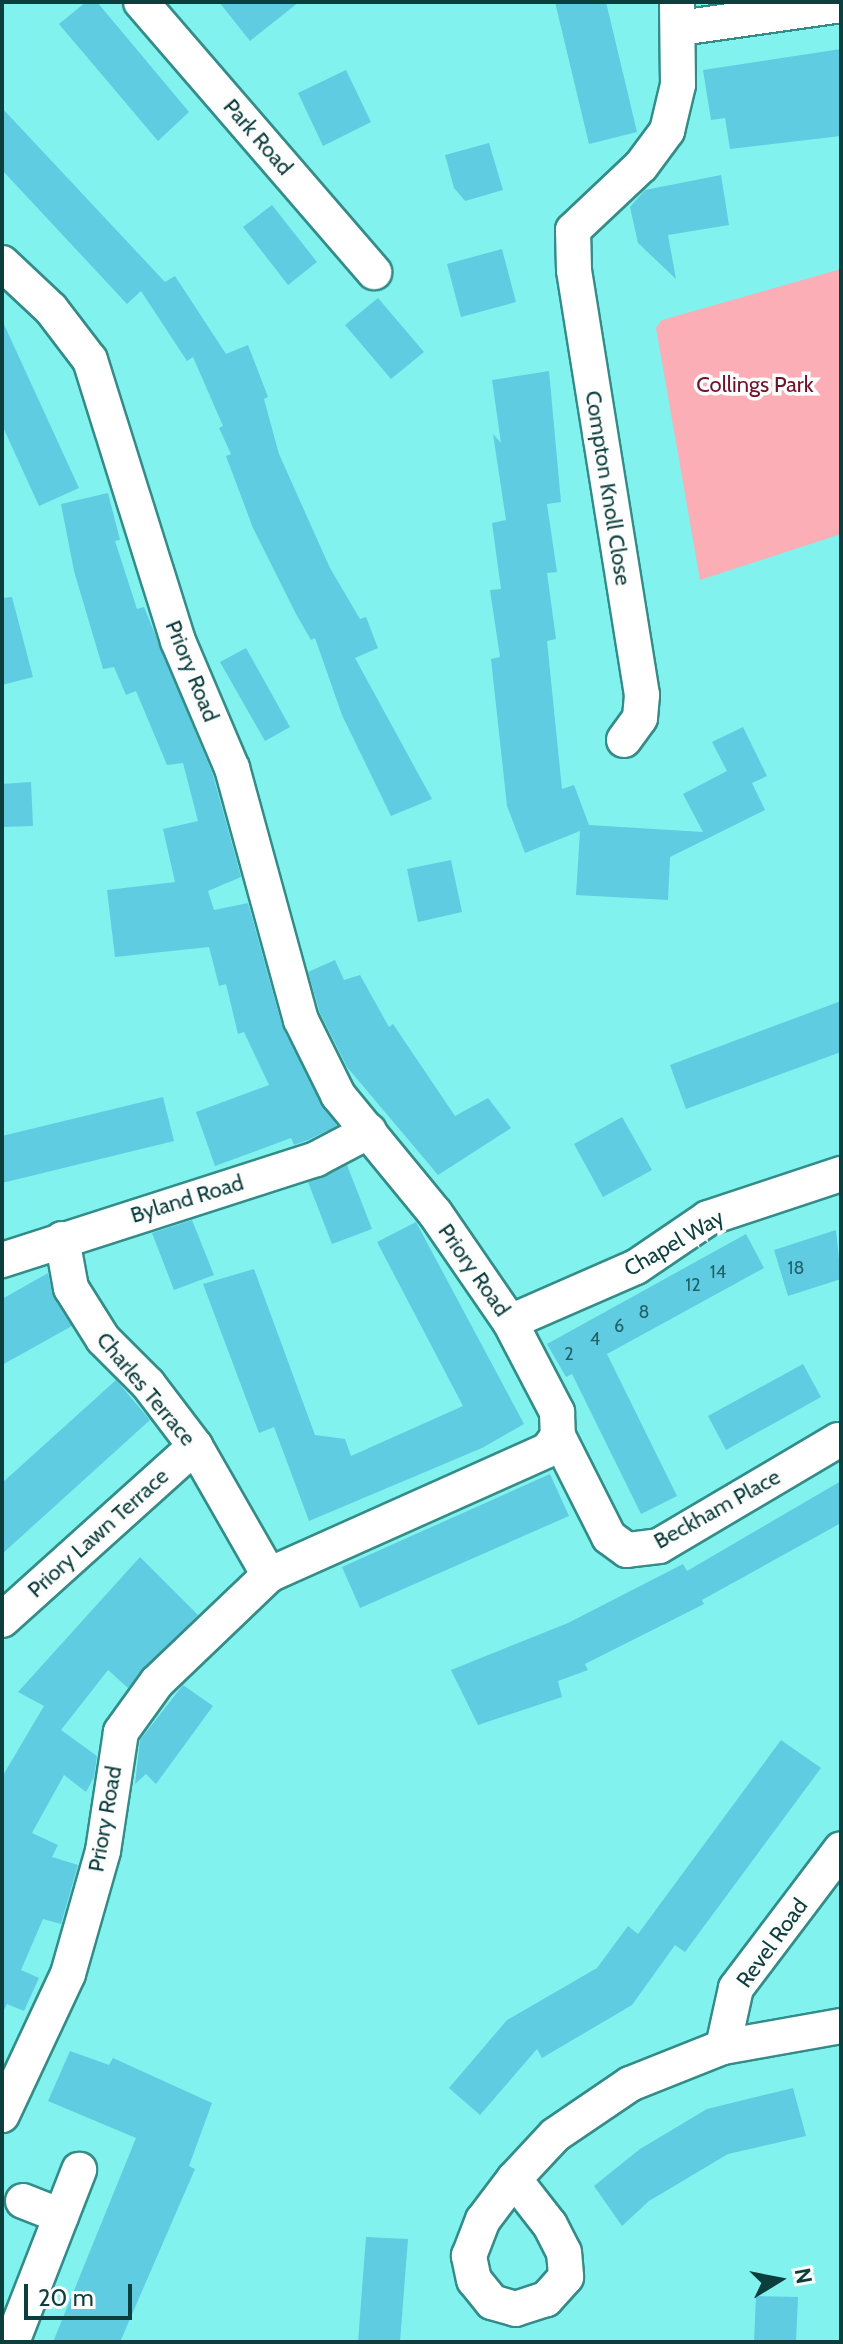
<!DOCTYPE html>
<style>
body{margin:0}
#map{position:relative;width:843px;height:2344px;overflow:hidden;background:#82f2ee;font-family:Cabin,sans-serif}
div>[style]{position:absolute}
.green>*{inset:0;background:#fbaeb6}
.building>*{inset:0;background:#60cce1}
.roads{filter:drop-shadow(2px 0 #348c89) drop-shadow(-2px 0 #348c89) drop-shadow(0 2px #348c89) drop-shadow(0 -2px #348c89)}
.street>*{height:34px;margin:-17px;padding:0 17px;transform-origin:17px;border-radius:17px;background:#fff}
span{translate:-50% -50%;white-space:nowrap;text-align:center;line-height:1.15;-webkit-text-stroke:7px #fdfdfd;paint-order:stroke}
.number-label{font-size:18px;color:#206266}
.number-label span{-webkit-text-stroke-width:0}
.street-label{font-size:22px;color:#0b3e3d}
.park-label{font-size:22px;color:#70132a}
.frame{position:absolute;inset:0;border:4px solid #0b3e3d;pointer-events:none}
.north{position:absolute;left:739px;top:2240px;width:80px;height:80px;-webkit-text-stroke:6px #fdfdfd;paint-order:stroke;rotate:80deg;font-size:22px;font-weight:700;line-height:32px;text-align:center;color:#0b3e3d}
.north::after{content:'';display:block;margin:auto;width:28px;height:36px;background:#0b3e3d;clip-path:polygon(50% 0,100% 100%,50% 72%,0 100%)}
.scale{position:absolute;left:24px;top:2284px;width:108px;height:36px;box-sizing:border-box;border:4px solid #0b3e3d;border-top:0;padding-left:10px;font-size:24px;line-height:28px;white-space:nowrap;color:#0b3e3d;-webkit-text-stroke:6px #fdfdfd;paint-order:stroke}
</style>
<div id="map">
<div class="green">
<i style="clip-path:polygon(841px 269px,841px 534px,700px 580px,656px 328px,662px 320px)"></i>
</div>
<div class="building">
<i style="clip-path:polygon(86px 2px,97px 2px,189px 112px,158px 141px,59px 24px)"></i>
<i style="clip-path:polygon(219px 2px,299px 2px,250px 41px)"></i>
<i style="clip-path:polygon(555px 2px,606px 2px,637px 132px,589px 144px)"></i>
<i style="clip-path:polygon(841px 49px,841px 136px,730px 149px,725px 118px,711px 120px,703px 70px)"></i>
<i style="clip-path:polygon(346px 70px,371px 122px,323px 146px,298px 93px)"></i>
<i style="clip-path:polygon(2px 108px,165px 282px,175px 276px,226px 354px,248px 345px,268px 397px,264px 399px,279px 454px,330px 568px,360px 619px,366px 617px,378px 648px,355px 658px,432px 799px,391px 816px,342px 715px,315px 638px,311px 640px,296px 614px,253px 528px,226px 456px,231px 454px,219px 428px,223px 426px,193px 357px,187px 361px,141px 291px,127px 304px,2px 170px)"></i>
<i style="clip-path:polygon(489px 143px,503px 190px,465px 201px,454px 188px,445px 155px)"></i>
<i style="clip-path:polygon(721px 175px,729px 225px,668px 235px,676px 279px,638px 243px,630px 207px,645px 190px)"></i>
<i style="clip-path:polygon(272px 205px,317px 262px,288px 285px,243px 227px)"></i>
<i style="clip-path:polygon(502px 249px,516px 302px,461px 317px,447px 264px)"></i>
<i style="clip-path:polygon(378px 298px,424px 352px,391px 379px,345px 325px)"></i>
<i style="clip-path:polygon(2px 320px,79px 488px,39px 506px,2px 425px)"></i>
<i style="clip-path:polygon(549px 371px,561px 502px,547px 504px,557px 572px,547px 573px,556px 639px,547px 641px,562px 789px,574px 785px,589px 825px,703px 832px,683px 794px,727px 771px,712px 742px,743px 727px,767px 776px,752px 783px,765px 810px,670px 857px,668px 900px,576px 895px,580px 831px,525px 853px,507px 806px,491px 659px,500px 657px,490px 590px,501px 589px,492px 523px,506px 520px,493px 434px,501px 443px,492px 380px)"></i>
<i style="clip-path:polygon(108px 493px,120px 540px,115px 541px,137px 609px,144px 607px,213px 775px,241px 877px,208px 891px,214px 910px,248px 903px,283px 1029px,337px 1126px,308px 1140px,294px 1145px,291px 1138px,215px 1166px,196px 1112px,269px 1085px,244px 1032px,238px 1034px,226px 984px,219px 986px,209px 947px,115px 957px,107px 890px,175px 882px,163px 829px,198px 821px,183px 763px,167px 765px,136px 691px,126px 695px,114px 667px,103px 669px,74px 571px,61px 504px)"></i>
<i style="clip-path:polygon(12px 597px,33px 677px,2px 685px,2px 598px)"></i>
<i style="clip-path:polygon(246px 648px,290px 727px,265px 741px,220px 662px)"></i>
<i style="clip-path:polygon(31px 782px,33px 826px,2px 827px,2px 784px)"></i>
<i style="clip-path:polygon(451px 860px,462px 912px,418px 922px,407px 869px)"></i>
<i style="clip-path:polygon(335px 960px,344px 980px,360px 975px,389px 1027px,393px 1024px,455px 1116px,488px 1098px,511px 1128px,438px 1175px,347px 1067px,320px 1013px,308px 972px)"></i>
<i style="clip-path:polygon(841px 1001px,841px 1052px,686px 1109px,670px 1065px)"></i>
<i style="clip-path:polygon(163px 1097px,174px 1141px,2px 1183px,2px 1136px)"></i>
<i style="clip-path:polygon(622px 1117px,652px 1170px,603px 1197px,574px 1144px)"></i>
<i style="clip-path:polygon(347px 1165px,372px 1229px,332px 1244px,308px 1182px)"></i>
<i style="clip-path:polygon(192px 1220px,214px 1275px,174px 1290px,152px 1233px)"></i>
<i style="clip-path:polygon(416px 1222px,524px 1424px,482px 1448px,309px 1521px,274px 1427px,259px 1433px,203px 1284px,254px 1269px,315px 1435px,345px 1439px,351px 1456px,463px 1406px,377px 1242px)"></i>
<i style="clip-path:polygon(836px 1230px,841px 1279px,788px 1296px,774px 1250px)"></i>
<i style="clip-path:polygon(746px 1234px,764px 1268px,607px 1354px,677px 1496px,641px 1514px,572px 1374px,566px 1377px,547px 1344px)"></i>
<i style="clip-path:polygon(48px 1273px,54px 1298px,72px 1326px,2px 1365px,2px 1299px)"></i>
<i style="clip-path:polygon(803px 1364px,821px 1397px,726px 1450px,708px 1416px)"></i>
<i style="clip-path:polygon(116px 1380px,150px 1420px,2px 1554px,2px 1483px)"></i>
<i style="clip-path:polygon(550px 1474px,569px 1516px,360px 1608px,342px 1567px)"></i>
<i style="clip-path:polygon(841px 1481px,841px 1523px,702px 1600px,704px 1604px,585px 1664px,588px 1670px,558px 1681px,562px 1697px,478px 1725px,451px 1670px,568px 1623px,683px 1564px,687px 1571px)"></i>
<i style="clip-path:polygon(140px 1557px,198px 1615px,128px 1688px,108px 1670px,61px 1730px,97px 1756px,94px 1777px,86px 1792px,64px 1775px,32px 1833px,58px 1845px,52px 1857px,78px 1865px,61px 1924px,43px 1919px,21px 1970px,39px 1978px,24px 2011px,7px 2004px,2px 2014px,2px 1777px,44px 1706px,18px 1692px)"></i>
<i style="clip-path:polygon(183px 1685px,213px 1706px,156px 1784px,146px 1774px,135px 1784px,140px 1740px)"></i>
<i style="clip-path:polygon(781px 1740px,821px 1768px,685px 1952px,675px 1945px,632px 2005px,542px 2058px,537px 2049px,480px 2115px,449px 2088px,507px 2020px,597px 1968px,628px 1926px,638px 1934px)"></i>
<i style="clip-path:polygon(70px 2051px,109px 2065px,113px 2058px,212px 2103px,189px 2166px,195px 2169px,120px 2342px,53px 2342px,136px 2138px,48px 2101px)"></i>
<i style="clip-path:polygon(793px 2088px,806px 2136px,728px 2154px,649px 2201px,622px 2226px,594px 2186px,640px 2149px,707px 2109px)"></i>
<i style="clip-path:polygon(366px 2237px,408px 2239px,400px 2342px,358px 2342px)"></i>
<i style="clip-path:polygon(756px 2296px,798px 2297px,796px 2342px,754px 2342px)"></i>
</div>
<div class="roads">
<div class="street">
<i style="left:141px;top:2px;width:357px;rotate:49.2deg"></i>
<i style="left:680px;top:28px;width:163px;rotate:-8.1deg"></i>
<i style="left:2px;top:263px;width:67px;rotate:43.2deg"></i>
<i style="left:51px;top:309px;width:64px;rotate:52.6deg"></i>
<i style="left:90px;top:360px;width:294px;rotate:72.6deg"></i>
<i style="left:178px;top:641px;width:138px;rotate:67deg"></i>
<i style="left:232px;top:768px;width:261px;rotate:74.7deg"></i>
<i style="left:301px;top:1020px;width:84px;rotate:63.7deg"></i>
<i style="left:338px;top:1095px;width:153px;rotate:50.6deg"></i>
<i style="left:435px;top:1213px;width:132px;rotate:55.5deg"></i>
<i style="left:510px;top:1322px;width:102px;rotate:62.4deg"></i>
<i style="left:557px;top:1412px;width:24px;rotate:88deg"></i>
<i style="left:558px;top:1436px;width:17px;rotate:126deg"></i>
<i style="left:548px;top:1450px;width:306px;rotate:155.9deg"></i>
<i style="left:269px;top:1575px;width:155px;rotate:136.3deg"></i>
<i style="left:157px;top:1682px;width:62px;rotate:125.8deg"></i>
<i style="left:121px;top:1732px;width:120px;rotate:98.6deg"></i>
<i style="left:103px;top:1851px;width:128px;rotate:105.9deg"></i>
<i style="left:68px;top:1974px;width:156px;rotate:115.1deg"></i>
<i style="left:624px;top:740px;width:27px;rotate:-54deg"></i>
<i style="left:640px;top:718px;width:23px;rotate:-85deg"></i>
<i style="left:642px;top:695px;width:430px;rotate:-99.1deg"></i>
<i style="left:574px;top:270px;width:40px;rotate:-91.4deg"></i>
<i style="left:573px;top:230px;width:93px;rotate:-43.3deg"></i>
<i style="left:641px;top:166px;width:44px;rotate:-53.4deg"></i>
<i style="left:667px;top:131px;width:47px;rotate:-76.6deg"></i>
<i style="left:678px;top:85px;width:83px;rotate:-90.7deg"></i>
<i style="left:62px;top:1239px;width:50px;rotate:79.6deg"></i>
<i style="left:71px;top:1288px;width:60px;rotate:57.9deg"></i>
<i style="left:103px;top:1339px;width:64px;rotate:45deg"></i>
<i style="left:148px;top:1384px;width:78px;rotate:52.8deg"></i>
<i style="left:195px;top:1446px;width:149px;rotate:60.2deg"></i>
<i style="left:2px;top:1260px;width:330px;rotate:-17.8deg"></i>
<i style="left:316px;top:1159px;width:60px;rotate:-27.8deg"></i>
<i style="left:510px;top:1322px;width:137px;rotate:-23.6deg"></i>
<i style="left:636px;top:1267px;width:87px;rotate:-34.2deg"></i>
<i style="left:708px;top:1218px;width:140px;rotate:-18.3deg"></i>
<i style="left:558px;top:1436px;width:113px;rotate:63.2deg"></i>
<i style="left:609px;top:1537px;width:22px;rotate:36deg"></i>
<i style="left:627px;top:1550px;width:32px;rotate:-7deg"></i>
<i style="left:659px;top:1546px;width:208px;rotate:-30.6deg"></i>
<i style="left:2px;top:1620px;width:260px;rotate:-42deg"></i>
<i style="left:723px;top:2047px;width:60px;rotate:-77.6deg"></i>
<i style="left:736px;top:1988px;width:174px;rotate:-52.9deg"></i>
<i style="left:514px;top:2179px;width:58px;rotate:52deg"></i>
<i style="left:550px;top:2225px;width:30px;rotate:63deg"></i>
<i style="left:564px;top:2252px;width:25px;rotate:85deg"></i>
<i style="left:566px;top:2277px;width:30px;rotate:132deg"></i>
<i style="left:546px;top:2299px;width:32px;rotate:162deg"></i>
<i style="left:516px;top:2309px;width:25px;rotate:-164deg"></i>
<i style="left:492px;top:2302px;width:28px;rotate:-129deg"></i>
<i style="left:474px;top:2280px;width:25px;rotate:-102deg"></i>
<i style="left:469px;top:2256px;width:39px;rotate:-69deg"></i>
<i style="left:483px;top:2220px;width:51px;rotate:-52.9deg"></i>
<i style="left:514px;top:2179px;width:60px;rotate:-47deg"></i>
<i style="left:555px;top:2135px;width:91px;rotate:-34.2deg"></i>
<i style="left:630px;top:2084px;width:100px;rotate:-21.7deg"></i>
<i style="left:723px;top:2047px;width:120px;rotate:-10.1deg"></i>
<i style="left:23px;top:2201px;width:41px;rotate:21.5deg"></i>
<i style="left:12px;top:2342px;width:185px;rotate:-68.7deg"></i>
</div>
</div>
<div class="number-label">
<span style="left:796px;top:1268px">18</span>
<span style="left:718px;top:1272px">14</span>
<span style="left:693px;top:1285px">12</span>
<span style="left:644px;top:1312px">8</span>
<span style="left:619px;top:1326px">6</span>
<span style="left:595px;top:1339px">4</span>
<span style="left:569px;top:1354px">2</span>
</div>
<div class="street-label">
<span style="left:258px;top:137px;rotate:49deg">Park Road</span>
<span style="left:608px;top:488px;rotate:81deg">Compton Knoll Close</span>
<span style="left:192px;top:671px;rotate:68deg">Priory Road</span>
<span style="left:187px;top:1199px;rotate:-17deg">Byland Road</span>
<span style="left:674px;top:1243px;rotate:-30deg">Chapel Way</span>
<span style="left:474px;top:1270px;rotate:55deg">Priory Road</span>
<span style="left:146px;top:1389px;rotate:50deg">Charles Terrace</span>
<span style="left:717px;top:1509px;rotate:-29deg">Beckham Place</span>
<span style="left:98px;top:1533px;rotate:-42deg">Priory Lawn Terrace</span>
<span style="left:105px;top:1819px;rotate:-80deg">Priory Road</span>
<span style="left:772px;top:1943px;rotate:-54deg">Revel Road</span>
</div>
<div class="park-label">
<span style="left:755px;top:385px">Collings Park</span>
</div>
<div class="frame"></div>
<div class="north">N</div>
<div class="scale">20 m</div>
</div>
